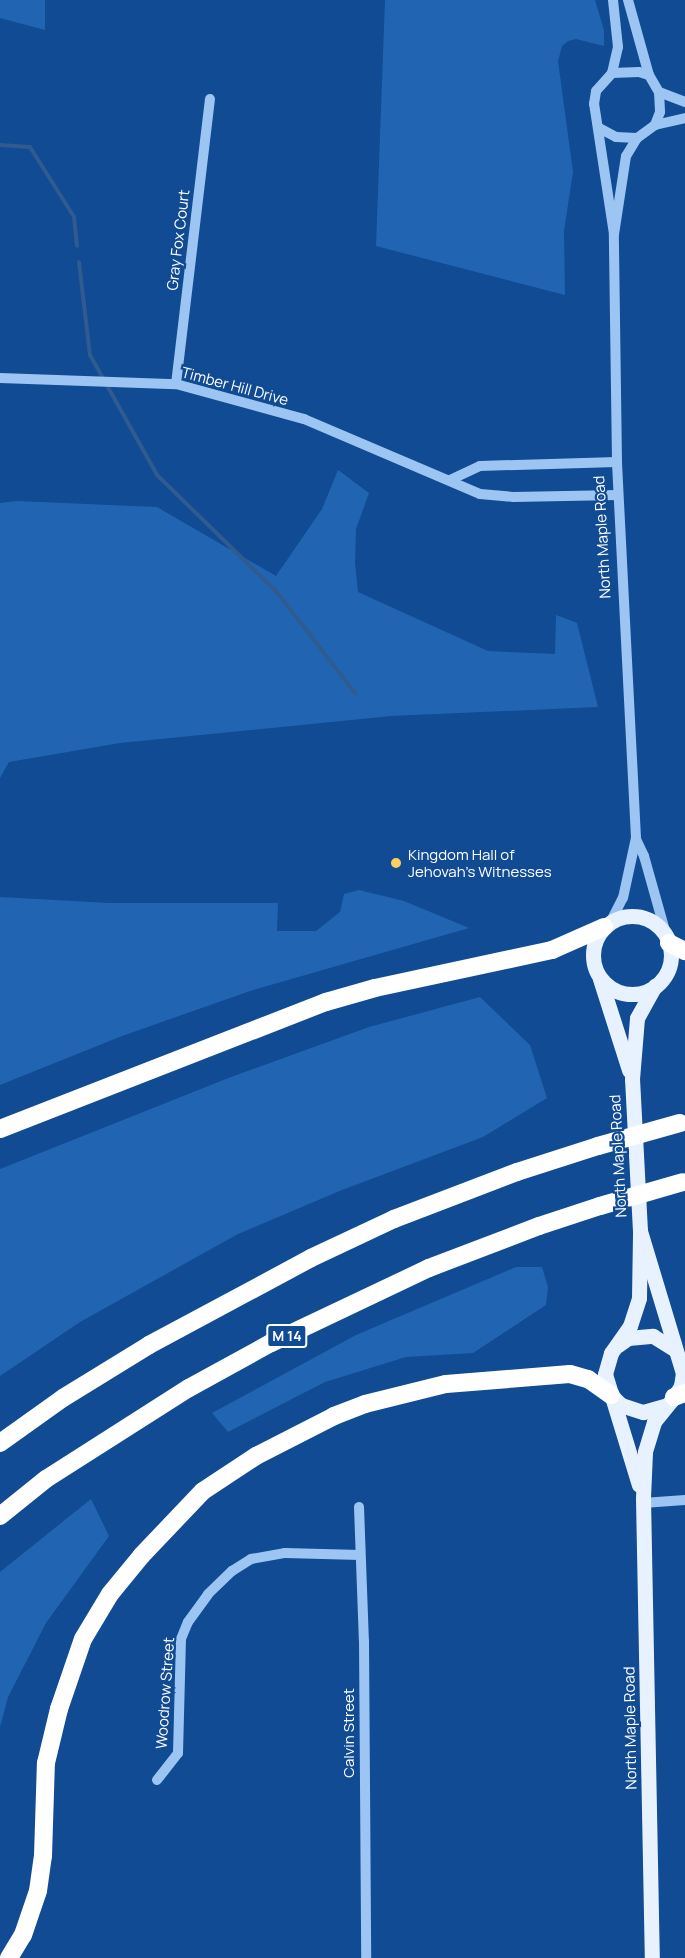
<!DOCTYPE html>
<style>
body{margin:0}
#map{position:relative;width:685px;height:1958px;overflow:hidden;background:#104b93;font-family:Manrope,sans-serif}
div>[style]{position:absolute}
.green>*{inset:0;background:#2165b2}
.stream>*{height:4px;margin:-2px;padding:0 2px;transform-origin:2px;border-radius:2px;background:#2f5b90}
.minor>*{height:10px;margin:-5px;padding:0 5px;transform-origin:5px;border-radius:5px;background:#9cc5f3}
.major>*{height:15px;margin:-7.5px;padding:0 7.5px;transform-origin:7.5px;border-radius:7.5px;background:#e8f2ff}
.major>.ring{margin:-7.5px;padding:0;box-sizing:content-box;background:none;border:15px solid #e8f2ff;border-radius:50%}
.highway>*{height:18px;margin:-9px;padding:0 9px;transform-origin:9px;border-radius:9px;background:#fff}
.highway-bridge>*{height:18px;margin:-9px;padding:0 9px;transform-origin:9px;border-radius:9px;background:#fff}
.dots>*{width:16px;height:16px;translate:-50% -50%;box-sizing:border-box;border:3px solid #104b93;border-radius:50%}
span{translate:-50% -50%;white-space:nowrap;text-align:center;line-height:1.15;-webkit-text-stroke:4.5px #104b93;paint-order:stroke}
.shield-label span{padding:2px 4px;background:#104b93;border:2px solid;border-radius:4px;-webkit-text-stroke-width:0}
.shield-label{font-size:14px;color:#fff;font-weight:700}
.street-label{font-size:15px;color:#fff}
.poi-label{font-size:15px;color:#fff}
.left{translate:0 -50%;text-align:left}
</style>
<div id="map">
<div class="green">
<i style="clip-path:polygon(0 0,45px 0,45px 30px,0 18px)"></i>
<i style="clip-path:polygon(385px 0,595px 0,604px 30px,604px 46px,576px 39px,568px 41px,562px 46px,558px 61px,573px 172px,564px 231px,565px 295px,376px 246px)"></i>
<i style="clip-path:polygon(338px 470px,369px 493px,356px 529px,355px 563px,358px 592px,488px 651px,555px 654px,556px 615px,577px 623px,598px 707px,391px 716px,120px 743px,9px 762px,0 778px,0 503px,17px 501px,157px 507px,276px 576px,322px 509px)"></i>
<i style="clip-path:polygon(359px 890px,404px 901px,469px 928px,253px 990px,122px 1036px,0 1085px,0 897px,109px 903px,278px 903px,277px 931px,316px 931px,340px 912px,344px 894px)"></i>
<i style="clip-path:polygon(480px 997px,530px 1045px,547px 1098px,483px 1137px,342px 1190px,238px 1234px,80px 1322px,0 1376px,0 1169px,231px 1077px,369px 1027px)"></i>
<i style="clip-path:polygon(516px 1267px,542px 1267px,548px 1287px,546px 1305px,473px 1353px,406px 1357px,325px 1382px,228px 1432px,212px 1413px,356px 1335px)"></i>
<i style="clip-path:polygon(91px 1499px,109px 1536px,46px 1623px,8px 1697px,0 1727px,0 1572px)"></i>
</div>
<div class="stream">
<i style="left:0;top:145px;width:30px;rotate:4deg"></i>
<i style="left:30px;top:147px;width:83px;rotate:57.8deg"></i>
<i style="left:74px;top:217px;width:29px;rotate:84deg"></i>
<i style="left:79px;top:262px;width:94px;rotate:83.3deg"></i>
<i style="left:90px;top:355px;width:137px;rotate:60.8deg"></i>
<i style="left:157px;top:475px;width:166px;rotate:44.3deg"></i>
<i style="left:276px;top:591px;width:130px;rotate:52.2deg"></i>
</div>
<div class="minor">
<i style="left:628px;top:0;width:78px;rotate:74.4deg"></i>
<i style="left:612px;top:73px;width:27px;rotate:-77deg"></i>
<i style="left:618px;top:47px;width:47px;rotate:-96.1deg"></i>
<i style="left:659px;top:92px;width:28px;rotate:21deg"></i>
<i style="left:655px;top:125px;width:31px;rotate:-13deg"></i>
<i style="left:599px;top:128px;width:19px;rotate:28deg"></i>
<i style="left:616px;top:137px;width:21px;rotate:3deg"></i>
<i style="left:0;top:378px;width:176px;rotate:2deg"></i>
<i style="left:176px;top:384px;width:133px;rotate:15.3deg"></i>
<i style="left:304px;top:419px;width:191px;rotate:23.1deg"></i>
<i style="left:480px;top:494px;width:33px;rotate:5deg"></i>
<i style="left:513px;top:497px;width:105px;rotate:-1.1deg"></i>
<i style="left:176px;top:384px;width:287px;rotate:-83.2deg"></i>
<i style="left:450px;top:480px;width:33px;rotate:-25deg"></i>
<i style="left:480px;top:466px;width:137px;rotate:-1.7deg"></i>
<i style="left:636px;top:839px;width:19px;rotate:65deg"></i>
<i style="left:644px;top:856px;width:85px;rotate:74.3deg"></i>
<i style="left:610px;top:923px;width:28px;rotate:-63deg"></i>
<i style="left:623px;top:898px;width:61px;rotate:-77.8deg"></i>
<i style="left:636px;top:838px;width:376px;rotate:-92.9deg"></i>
<i style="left:617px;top:462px;width:228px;rotate:-90.8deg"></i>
<i style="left:614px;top:234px;width:132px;rotate:-98.7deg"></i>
<i style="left:594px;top:104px;width:13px;rotate:-81deg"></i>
<i style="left:596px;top:91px;width:24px;rotate:-48deg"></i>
<i style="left:612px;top:73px;width:27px;rotate:-2deg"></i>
<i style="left:639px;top:72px;width:10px;rotate:17deg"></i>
<i style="left:649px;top:75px;width:20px;rotate:60deg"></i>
<i style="left:659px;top:92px;width:20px;rotate:87deg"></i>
<i style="left:660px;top:112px;width:14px;rotate:111deg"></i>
<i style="left:655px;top:125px;width:22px;rotate:144deg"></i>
<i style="left:637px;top:138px;width:21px;rotate:121deg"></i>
<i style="left:626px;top:156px;width:79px;rotate:98.7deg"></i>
<i style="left:643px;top:1503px;width:42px;rotate:-4.1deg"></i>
<i style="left:359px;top:1507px;width:134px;rotate:87.9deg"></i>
<i style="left:364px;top:1641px;width:317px;rotate:89.6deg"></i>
<i style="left:157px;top:1780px;width:34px;rotate:-52deg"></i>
<i style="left:178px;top:1753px;width:114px;rotate:-88.5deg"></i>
<i style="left:181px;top:1639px;width:18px;rotate:-68deg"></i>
<i style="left:188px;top:1622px;width:34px;rotate:-54deg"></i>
<i style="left:208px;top:1594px;width:33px;rotate:-44deg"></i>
<i style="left:232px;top:1571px;width:22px;rotate:-32deg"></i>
<i style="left:251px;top:1559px;width:35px;rotate:-10deg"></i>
<i style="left:285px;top:1553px;width:75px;rotate:1.5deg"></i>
</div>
<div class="major">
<i class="ring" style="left:593px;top:916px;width:63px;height:63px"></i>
<i style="left:600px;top:979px;width:96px;rotate:72.3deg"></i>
<i style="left:640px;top:1231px;width:148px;rotate:73.2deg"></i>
<i style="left:683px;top:1373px;width:13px;rotate:99deg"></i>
<i style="left:681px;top:1386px;width:13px;rotate:122deg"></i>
<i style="left:674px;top:1397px;width:32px;rotate:129deg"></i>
<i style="left:654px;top:1422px;width:31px;rotate:107deg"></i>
<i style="left:645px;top:1452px;width:46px;rotate:92.5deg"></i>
<i style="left:643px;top:1498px;width:460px;rotate:88.9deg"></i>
<i style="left:618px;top:1345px;width:12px;rotate:-35deg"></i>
<i style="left:628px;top:1338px;width:25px;rotate:-5deg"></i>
<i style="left:653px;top:1336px;width:25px;rotate:32deg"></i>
<i style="left:613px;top:1397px;width:11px;rotate:45deg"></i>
<i style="left:621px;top:1405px;width:23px;rotate:18deg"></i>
<i style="left:643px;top:1412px;width:22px;rotate:-16deg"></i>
<i style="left:639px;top:1485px;width:116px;rotate:-107deg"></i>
<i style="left:605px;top:1374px;width:22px;rotate:-74deg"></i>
<i style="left:611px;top:1353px;width:33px;rotate:-55deg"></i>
<i style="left:630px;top:1326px;width:29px;rotate:-72deg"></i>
<i style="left:639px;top:1298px;width:67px;rotate:-89.1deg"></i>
<i style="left:640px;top:1231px;width:152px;rotate:-93deg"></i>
<i style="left:632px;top:1079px;width:61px;rotate:-85.3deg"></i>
<i style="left:637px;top:1018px;width:37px;rotate:-61deg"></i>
</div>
<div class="highway">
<i style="left:669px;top:943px;width:18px;rotate:27deg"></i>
<i style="left:0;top:1129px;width:350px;rotate:-21.3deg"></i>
<i style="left:326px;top:1002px;width:51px;rotate:-15.9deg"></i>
<i style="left:375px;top:988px;width:181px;rotate:-12.1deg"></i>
<i style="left:552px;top:950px;width:57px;rotate:-23.9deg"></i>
<i style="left:674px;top:1397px;width:12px;rotate:-20deg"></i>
<i style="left:0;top:1443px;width:77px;rotate:-35.5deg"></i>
<i style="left:63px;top:1398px;width:101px;rotate:-31.6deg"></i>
<i style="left:149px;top:1345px;width:184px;rotate:-28.2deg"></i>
<i style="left:311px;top:1258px;width:92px;rotate:-25.2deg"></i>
<i style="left:394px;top:1219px;width:132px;rotate:-20.9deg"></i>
<i style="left:517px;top:1172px;width:85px;rotate:-17.8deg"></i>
<i style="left:0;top:1516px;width:59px;rotate:-38.8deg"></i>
<i style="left:46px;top:1479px;width:169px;rotate:-32.5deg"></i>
<i style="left:189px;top:1388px;width:94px;rotate:-28.8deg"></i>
<i style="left:271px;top:1343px;width:175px;rotate:-25.4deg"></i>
<i style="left:429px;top:1268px;width:118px;rotate:-20.9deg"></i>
<i style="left:539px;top:1226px;width:64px;rotate:-18.2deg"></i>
<i style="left:9px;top:1958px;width:27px;rotate:-59deg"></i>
<i style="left:23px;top:1935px;width:46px;rotate:-71.2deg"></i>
<i style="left:38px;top:1891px;width:35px;rotate:-82deg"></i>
<i style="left:43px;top:1856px;width:93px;rotate:-88.2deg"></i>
<i style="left:46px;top:1763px;width:56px;rotate:-76.5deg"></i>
<i style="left:59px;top:1709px;width:74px;rotate:-71.1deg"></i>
<i style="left:83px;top:1639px;width:52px;rotate:-59deg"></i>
<i style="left:110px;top:1594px;width:50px;rotate:-50.6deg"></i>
<i style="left:142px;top:1555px;width:88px;rotate:-46.4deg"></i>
<i style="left:203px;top:1491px;width:64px;rotate:-33.4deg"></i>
<i style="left:256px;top:1456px;width:88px;rotate:-27.1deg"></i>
<i style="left:334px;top:1416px;width:33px;rotate:-21deg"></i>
<i style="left:365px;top:1404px;width:83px;rotate:-13.9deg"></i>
<i style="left:446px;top:1384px;width:124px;rotate:-4.6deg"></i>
<i style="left:570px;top:1374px;width:19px;rotate:16deg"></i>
<i style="left:588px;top:1379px;width:28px;rotate:35deg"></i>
</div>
<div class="highway-bridge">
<i style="left:598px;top:1146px;width:85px;rotate:-15.7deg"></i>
<i style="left:600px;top:1206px;width:86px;rotate:-16.1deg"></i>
</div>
<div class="dots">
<i style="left:396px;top:863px;background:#ffce5e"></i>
</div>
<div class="shield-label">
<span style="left:287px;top:1336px">M 14</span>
</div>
<div class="street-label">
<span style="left:178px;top:240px;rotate:-83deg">Gray Fox Court</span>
<span style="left:235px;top:386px;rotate:15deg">Timber Hill Drive</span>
<span style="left:602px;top:537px;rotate:-93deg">North Maple Road</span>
<span style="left:618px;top:1156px;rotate:-93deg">North Maple Road</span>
<span style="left:165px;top:1693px;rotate:-86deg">Woodrow Street</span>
<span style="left:630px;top:1728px;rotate:-91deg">North Maple Road</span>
<span style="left:349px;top:1733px;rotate:-90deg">Calvin Street</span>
</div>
<div class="poi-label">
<span class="left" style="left:408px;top:863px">Kingdom Hall of<br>Jehovah's Witnesses</span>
</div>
</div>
